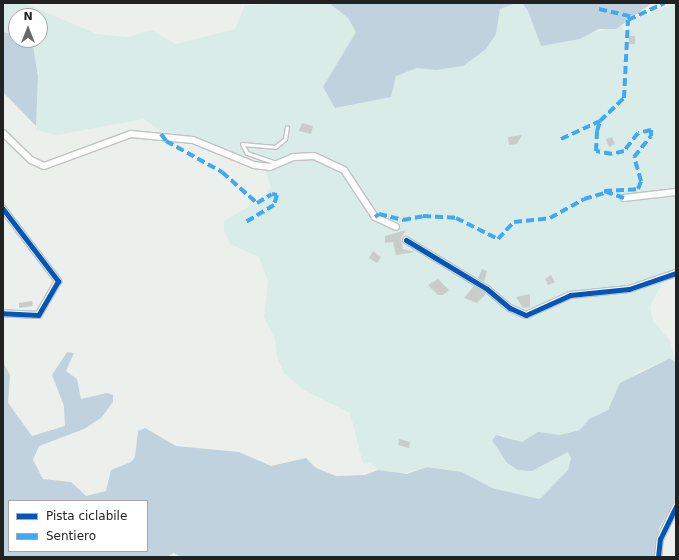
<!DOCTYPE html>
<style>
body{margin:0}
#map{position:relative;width:679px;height:560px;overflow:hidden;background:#ebf0ed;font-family:"DejaVu Sans",sans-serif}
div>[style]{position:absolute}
.farmland>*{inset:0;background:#daece8}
.forest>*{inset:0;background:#c0d2de}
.building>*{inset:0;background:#c8cdca}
.roads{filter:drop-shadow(1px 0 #c1c3c2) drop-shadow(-1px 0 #c1c3c2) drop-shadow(0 1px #c1c3c2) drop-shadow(0 -1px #c1c3c2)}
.service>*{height:3px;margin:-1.5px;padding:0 1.5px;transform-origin:1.5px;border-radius:1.5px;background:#fcfdfc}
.minor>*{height:6px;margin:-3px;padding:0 3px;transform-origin:3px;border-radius:3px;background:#fcfdfc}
.quiet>*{height:4px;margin-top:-2px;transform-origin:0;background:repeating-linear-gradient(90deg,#3fa9f5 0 8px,transparent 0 12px)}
.cycleway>*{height:5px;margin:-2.5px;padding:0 2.5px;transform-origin:2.5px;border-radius:2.5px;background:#0057b8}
span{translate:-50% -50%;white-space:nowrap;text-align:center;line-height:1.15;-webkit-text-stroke:4px #fff;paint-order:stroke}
.frame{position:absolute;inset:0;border:4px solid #222;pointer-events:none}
.legend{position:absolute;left:8px;top:500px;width:140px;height:52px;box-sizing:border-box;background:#fff;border:1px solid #a7a7a7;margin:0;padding:5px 7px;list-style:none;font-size:12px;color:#222}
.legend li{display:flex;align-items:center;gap:8px;height:20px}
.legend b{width:20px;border:1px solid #a7a7a7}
.north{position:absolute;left:8px;top:8px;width:40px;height:40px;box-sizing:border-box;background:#fff;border:1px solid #a7a7a7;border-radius:50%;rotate:0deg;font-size:11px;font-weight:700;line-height:16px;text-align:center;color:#222}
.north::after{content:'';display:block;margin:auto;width:14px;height:18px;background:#686a69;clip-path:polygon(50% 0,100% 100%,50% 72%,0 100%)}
</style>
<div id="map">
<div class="farmland">
<i style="clip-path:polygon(3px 3px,24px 3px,97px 34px,128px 37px,151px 30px,176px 44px,235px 29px,245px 5px,329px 3px,348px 18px,356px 32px,334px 69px,336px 108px,391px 97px,395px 76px,417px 68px,436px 70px,476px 56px,496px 34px,500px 9px,516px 3px,522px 3px,528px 11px,541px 46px,623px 25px,628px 43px,628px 22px,676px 3px,676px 269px,666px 276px,650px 307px,653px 321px,670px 341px,676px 363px,670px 358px,638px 372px,614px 395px,608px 410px,589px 419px,580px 430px,560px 435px,538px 432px,522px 442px,502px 435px,496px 446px,507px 463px,518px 470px,539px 468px,568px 452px,571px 458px,568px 470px,540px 499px,492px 488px,462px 472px,427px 467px,400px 474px,378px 470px,370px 463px,363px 464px,350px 413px,302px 389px,284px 373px,277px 357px,275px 339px,264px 317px,268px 281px,259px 257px,230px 244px,224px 232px,224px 221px,263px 198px,271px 188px,265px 169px,253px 158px,231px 157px,204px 144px,168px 137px,144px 119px,57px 135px,36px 130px,38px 76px,33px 46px,27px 40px,40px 40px,40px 16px,16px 16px,16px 35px,3px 32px)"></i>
</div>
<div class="forest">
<i style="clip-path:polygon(329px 3px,516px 3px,500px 9px,496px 34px,486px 49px,463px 66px,436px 70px,417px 68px,396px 76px,391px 97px,335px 108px,323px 87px,356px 32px,348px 18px)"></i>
<i style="clip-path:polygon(522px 3px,652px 3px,616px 29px,599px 29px,580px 39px,541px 46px,528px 11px)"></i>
<i style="clip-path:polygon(3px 32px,16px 35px,16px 40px,27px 40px,33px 46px,38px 76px,36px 126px,3px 92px)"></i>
<i style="clip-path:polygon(evenodd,67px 352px,74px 353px,66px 371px,77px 379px,81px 399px,107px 393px,113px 395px,113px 402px,101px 418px,84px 429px,39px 446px,33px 460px,43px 479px,71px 482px,86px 496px,106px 491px,111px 470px,131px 462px,135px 457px,138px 431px,145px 428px,176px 446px,239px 452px,271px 466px,306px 458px,316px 468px,336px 476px,365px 475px,378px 470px,407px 474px,427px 467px,462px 472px,492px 488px,540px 499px,568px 470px,571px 458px,568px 452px,532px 471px,518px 470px,507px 463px,496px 446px,492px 441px,496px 435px,522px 442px,538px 432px,560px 435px,580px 430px,589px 419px,608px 410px,620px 383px,670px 358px,676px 363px,676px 498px,659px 529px,654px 557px,181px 557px,174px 553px,167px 557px,3px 557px,3px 362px,10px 375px,8px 403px,32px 436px,65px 426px,64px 406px,52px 375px,67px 352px,9px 501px,147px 501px,147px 551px,9px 551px,9px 501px)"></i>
</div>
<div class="building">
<i style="clip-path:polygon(629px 36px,635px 36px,635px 44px,629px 44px)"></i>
<i style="clip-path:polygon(302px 123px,313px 126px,311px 134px,299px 131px)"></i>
<i style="clip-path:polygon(522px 135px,517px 144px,509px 145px,508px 137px)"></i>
<i style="clip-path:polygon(612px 137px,615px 144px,609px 147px,606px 139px)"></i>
<i style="clip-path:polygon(406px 230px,401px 238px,403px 249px,415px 252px,396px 255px,393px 242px,385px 243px,385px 236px)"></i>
<i style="clip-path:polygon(373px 251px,381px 257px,377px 263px,369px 258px)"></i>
<i style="clip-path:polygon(482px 269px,487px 271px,484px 282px,478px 278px)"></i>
<i style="clip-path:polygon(551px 275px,555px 282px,548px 285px,545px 279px)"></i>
<i style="clip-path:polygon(438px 279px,449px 290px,443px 295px,438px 295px,428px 285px)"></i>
<i style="clip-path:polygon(474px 286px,486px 294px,477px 303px,464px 298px)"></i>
<i style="clip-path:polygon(530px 294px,530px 307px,523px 308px,516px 297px)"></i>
<i style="clip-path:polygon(32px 301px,33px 306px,19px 308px,19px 303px)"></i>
<i style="clip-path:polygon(399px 439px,410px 442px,409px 448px,398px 445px)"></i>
</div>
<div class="roads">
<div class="service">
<i style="left:276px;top:163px;width:31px;rotate:-161deg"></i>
<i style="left:247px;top:153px;width:10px;rotate:-119deg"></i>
<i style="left:242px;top:144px;width:33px;rotate:5deg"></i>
<i style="left:275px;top:147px;width:13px;rotate:-39deg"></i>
<i style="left:285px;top:139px;width:12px;rotate:-81deg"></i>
</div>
<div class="minor">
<i style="left:3px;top:133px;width:39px;rotate:44deg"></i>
<i style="left:31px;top:160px;width:14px;rotate:25deg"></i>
<i style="left:44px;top:166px;width:93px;rotate:-20.2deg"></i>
<i style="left:131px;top:134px;width:62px;rotate:5.5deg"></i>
<i style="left:193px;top:140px;width:66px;rotate:22.3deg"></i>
<i style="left:254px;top:165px;width:16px;rotate:7deg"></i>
<i style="left:270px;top:167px;width:26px;rotate:-23deg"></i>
<i style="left:294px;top:157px;width:20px;rotate:-3deg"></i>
<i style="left:314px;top:156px;width:33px;rotate:25deg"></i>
<i style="left:344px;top:170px;width:56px;rotate:56.6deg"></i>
<i style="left:375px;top:217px;width:23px;rotate:25deg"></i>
<i style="left:624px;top:198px;width:52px;rotate:-6.6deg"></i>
<i style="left:3px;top:209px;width:91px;rotate:52.6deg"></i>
<i style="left:58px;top:281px;width:39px;rotate:120deg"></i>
<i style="left:38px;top:315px;width:35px;rotate:-177deg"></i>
<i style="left:406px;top:240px;width:95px;rotate:31.2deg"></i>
<i style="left:487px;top:289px;width:30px;rotate:40deg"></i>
<i style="left:510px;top:308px;width:17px;rotate:24deg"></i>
<i style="left:526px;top:315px;width:48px;rotate:-24.4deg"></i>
<i style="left:570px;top:295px;width:59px;rotate:-5.8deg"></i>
<i style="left:629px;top:289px;width:50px;rotate:-18.8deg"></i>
<i style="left:658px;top:557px;width:18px;rotate:-84deg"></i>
<i style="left:660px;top:539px;width:37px;rotate:-64deg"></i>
</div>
</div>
<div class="quiet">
<i style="left:599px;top:9px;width:35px;rotate:13deg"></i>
<i style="left:161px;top:134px;width:9px;rotate:54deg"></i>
<i style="left:166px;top:141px;width:64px;rotate:29deg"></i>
<i style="left:222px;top:172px;width:47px;rotate:41.5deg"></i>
<i style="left:257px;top:203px;width:17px;rotate:-31deg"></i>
<i style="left:272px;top:194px;width:5px;rotate:11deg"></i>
<i style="left:277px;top:195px;width:10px;rotate:107deg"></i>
<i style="left:274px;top:205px;width:33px;rotate:149deg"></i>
<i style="left:561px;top:139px;width:43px;rotate:-24.8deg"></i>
<i style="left:624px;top:198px;width:21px;rotate:-161deg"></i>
<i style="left:604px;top:191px;width:34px;rotate:-3deg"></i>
<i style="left:638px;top:189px;width:9px;rotate:-69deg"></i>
<i style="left:641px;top:181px;width:25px;rotate:-106deg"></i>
<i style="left:634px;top:157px;width:27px;rotate:-51deg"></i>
<i style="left:651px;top:136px;width:6px;rotate:-90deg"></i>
<i style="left:651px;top:130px;width:13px;rotate:167deg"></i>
<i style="left:638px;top:133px;width:23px;rotate:128deg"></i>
<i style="left:624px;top:151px;width:12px;rotate:166deg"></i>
<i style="left:612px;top:154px;width:16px;rotate:-169deg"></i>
<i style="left:596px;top:151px;width:20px;rotate:-87deg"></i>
<i style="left:597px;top:131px;width:10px;rotate:-73deg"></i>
<i style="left:600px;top:121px;width:33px;rotate:-44deg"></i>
<i style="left:624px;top:98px;width:78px;rotate:-87.1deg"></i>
<i style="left:628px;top:20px;width:40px;rotate:-25deg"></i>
<i style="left:375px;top:217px;width:5px;rotate:-37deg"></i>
<i style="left:379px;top:214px;width:25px;rotate:14deg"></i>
<i style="left:403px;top:220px;width:20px;rotate:-11deg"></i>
<i style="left:423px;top:216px;width:33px;rotate:3deg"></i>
<i style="left:456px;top:218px;width:47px;rotate:26.6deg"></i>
<i style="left:498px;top:239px;width:23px;rotate:-47deg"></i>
<i style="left:514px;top:222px;width:36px;rotate:-6deg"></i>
<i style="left:550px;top:218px;width:39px;rotate:-29deg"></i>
<i style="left:584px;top:199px;width:22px;rotate:-16deg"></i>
</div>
<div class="cycleway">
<i style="left:3px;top:209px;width:91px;rotate:52.6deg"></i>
<i style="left:58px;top:281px;width:39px;rotate:120deg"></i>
<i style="left:38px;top:315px;width:35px;rotate:-177deg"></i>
<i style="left:406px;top:240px;width:95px;rotate:31.2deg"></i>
<i style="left:487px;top:289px;width:30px;rotate:40deg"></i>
<i style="left:510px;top:308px;width:17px;rotate:24deg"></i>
<i style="left:526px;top:315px;width:48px;rotate:-24.4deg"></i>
<i style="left:570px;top:295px;width:59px;rotate:-5.8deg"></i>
<i style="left:629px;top:289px;width:50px;rotate:-18.8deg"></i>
<i style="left:658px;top:557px;width:18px;rotate:-84deg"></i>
<i style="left:660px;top:539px;width:37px;rotate:-64deg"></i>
</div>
<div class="frame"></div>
<ul class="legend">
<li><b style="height:5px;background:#0057b8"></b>Pista ciclabile</li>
<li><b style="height:5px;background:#3fa9f5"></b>Sentiero</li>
</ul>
<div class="north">N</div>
</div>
